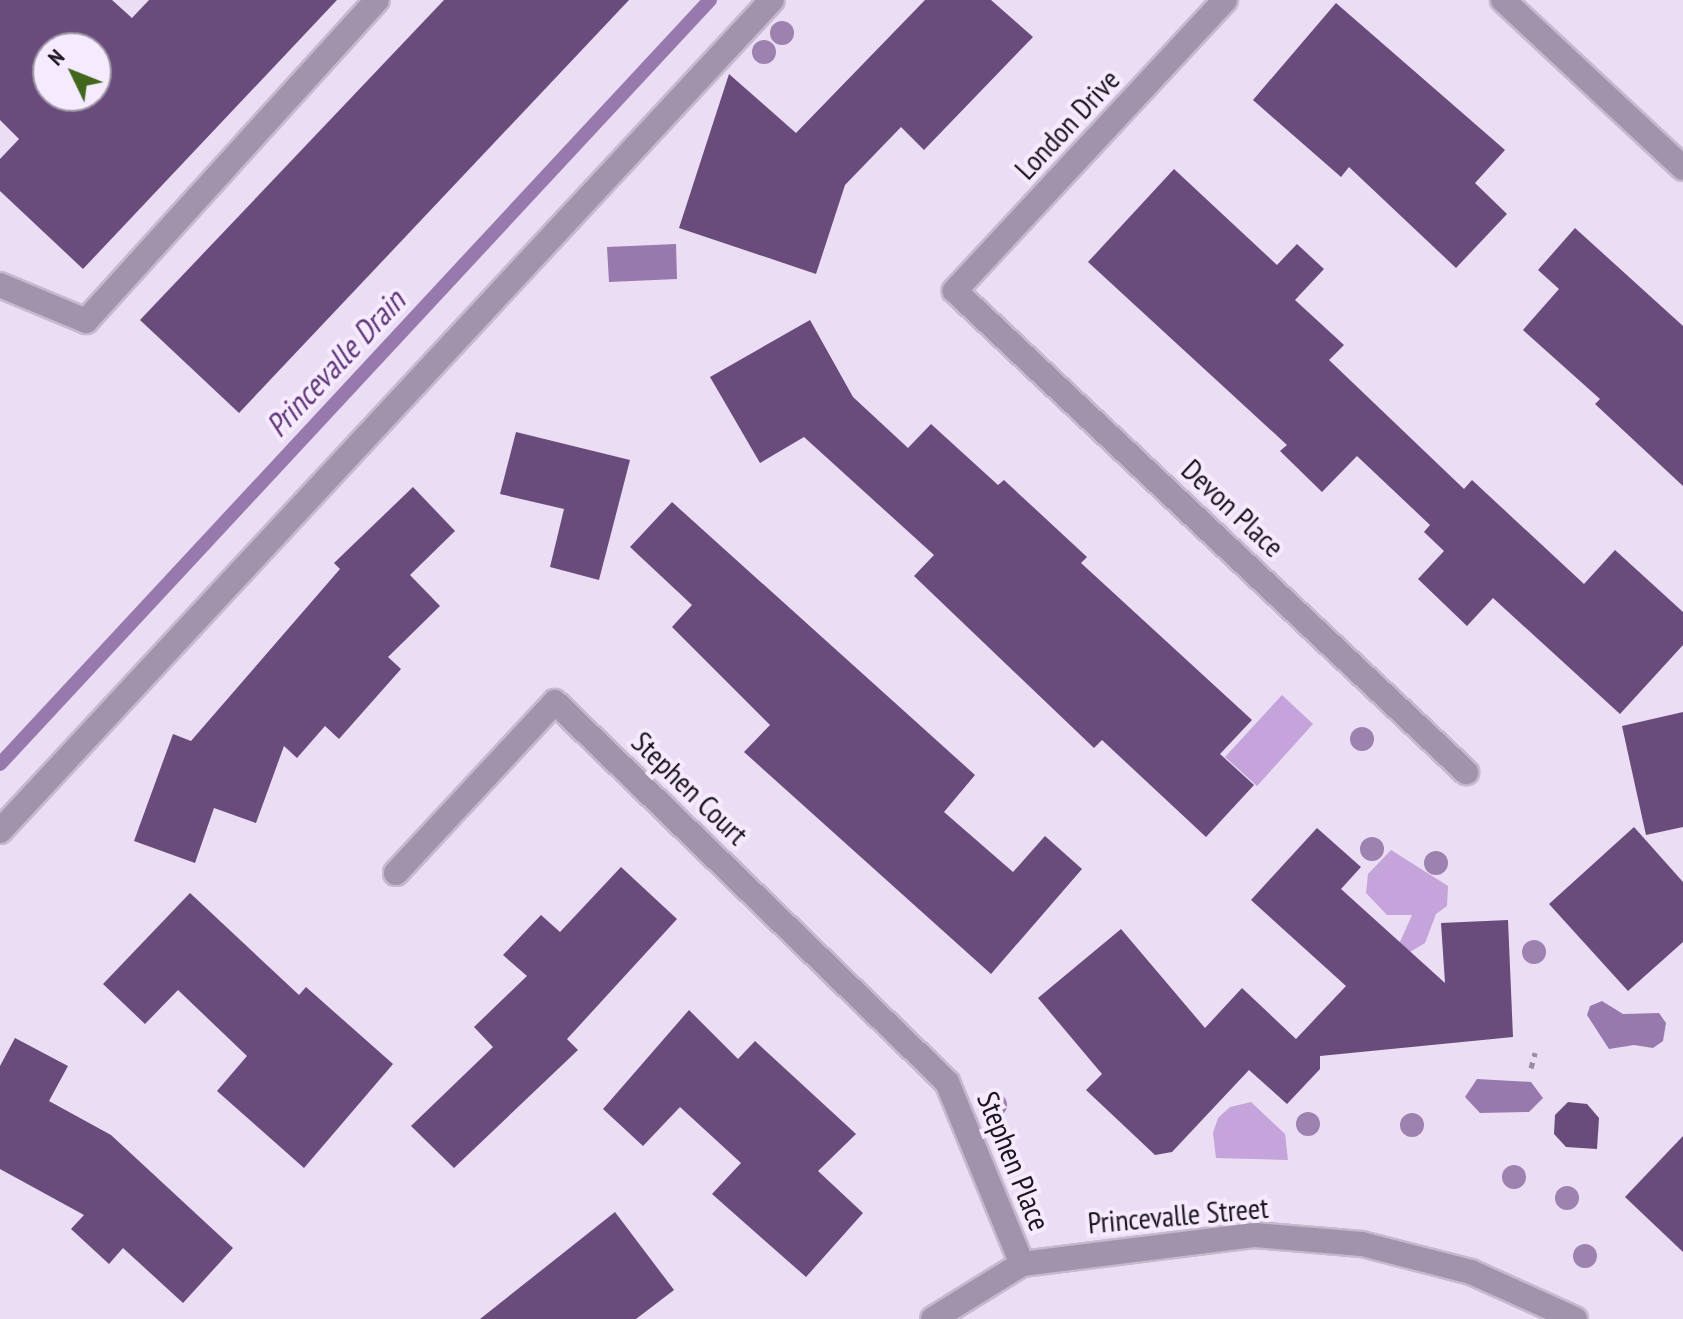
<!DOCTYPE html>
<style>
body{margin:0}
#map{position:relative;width:1683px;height:1319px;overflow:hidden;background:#ebddf4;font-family:"PT Sans Narrow",sans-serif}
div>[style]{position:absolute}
.green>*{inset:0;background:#c4a4da}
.water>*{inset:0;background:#9879ad}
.stream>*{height:14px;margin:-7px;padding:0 7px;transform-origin:7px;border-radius:7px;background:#9879ad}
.building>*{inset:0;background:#694b7c}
.path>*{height:5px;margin-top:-2.5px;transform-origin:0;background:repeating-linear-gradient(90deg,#988e9f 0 6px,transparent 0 12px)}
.roads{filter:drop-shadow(2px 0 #c6b9ce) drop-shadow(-2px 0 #c6b9ce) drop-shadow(0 2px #c6b9ce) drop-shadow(0 -2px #c6b9ce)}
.minor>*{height:24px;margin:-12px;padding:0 12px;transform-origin:12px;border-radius:12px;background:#a193ab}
.trees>*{width:24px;height:24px;margin:-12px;border-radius:50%;background:#9d81af}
span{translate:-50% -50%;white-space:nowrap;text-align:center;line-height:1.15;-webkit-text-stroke:8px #f6ebfe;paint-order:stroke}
.street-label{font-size:30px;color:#1b161f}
.water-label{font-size:32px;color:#613779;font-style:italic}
.north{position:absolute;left:32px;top:32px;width:80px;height:80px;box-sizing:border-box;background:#f6ebfe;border:2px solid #9e96a5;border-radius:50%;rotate:313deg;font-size:22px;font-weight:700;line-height:32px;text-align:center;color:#1b161f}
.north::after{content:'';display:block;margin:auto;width:28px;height:36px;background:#43661d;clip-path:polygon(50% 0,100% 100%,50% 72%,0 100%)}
</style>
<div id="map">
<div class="green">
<i style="clip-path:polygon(1282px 695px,1313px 724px,1257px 786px,1225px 757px)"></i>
<i style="clip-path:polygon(1391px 850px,1448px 886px,1447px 906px,1436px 914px,1425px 943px,1405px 955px,1396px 951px,1412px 915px,1387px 915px,1366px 893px,1368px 874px)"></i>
<i style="clip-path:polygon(1251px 1102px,1285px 1134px,1288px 1160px,1216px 1158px,1213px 1133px,1218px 1118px,1230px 1107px)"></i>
</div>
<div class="water">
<i style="clip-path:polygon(676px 244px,677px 279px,609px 282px,607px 247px)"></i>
<i style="clip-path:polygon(1602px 1001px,1623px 1014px,1659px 1013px,1666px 1023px,1663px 1041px,1653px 1048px,1634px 1045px,1609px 1049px,1587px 1015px,1590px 1006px)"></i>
<i style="clip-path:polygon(1477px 1079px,1531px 1082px,1543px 1098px,1529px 1112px,1480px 1113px,1465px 1097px)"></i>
</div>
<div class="stream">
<i style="left:0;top:764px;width:1043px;rotate:-47.1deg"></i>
</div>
<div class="building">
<i style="clip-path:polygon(evenodd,0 0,112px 0,132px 18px,149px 0,337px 0,83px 269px,0 191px,0 159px,19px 139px,0 120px,0 0,48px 48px,96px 48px,96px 96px,48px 96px,48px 48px)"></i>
<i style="clip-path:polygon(444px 0,629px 0,239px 413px,140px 320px)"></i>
<i style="clip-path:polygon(925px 0,991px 0,1033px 37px,924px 150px,901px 127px,845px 185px,816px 274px,679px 228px,729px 74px,796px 133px)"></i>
<i style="clip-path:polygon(1336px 3px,1505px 150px,1475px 183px,1507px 214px,1456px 268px,1349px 167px,1341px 177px,1253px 100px)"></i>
<i style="clip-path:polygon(1174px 169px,1277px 265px,1297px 244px,1324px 269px,1295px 300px,1344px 345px,1329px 360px,1464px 489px,1472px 480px,1584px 584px,1615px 550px,1683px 612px,1683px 645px,1620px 714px,1493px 598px,1467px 626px,1418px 579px,1444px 551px,1424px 532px,1430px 525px,1357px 456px,1322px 492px,1280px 451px,1287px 445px,1088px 262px)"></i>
<i style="clip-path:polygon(1575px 228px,1683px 326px,1683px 486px,1595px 404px,1600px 399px,1523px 330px,1559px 289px,1538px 270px)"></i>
<i style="clip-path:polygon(810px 320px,853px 397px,908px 448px,931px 424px,998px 485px,1004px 480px,1087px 557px,1081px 563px,1252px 720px,1220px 754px,1254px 785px,1206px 837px,1102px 740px,1094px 748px,914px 576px,934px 555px,804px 437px,760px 463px,710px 377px)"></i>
<i style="clip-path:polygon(516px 432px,630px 460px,599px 580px,550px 567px,564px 509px,500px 494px)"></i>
<i style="clip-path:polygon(413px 487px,455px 531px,410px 575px,440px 606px,388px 657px,401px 669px,339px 739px,325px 726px,297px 758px,284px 746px,256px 823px,214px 808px,195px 863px,134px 841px,173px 734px,191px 741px,340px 569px,334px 563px)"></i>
<i style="clip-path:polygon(672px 502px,975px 775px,944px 812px,1013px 872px,1045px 836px,1082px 869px,991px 974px,744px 752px,770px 725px,672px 627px,692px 605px,630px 547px)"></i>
<i style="clip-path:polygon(1683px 712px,1683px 827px,1646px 835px,1622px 726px)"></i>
<i style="clip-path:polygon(1634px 827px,1683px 882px,1683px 942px,1628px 991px,1549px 904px)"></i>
<i style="clip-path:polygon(1317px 828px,1361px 867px,1341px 889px,1445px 983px,1441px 923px,1508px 920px,1513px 1037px,1320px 1056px,1320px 1069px,1287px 1104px,1249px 1070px,1172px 1152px,1155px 1155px,1086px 1090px,1102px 1074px,1038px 998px,1121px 929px,1205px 1028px,1242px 988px,1296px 1039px,1346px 986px,1251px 900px)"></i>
<i style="clip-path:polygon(621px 867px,677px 919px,567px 1039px,578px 1050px,454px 1168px,411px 1126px,493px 1047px,474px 1027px,527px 976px,503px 955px,541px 915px,560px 932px)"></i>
<i style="clip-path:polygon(190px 893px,299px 995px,306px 987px,393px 1064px,304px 1168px,217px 1091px,247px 1056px,178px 990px,145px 1024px,103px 984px)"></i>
<i style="clip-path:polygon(689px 1010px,738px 1059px,755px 1041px,856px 1134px,818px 1171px,863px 1213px,806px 1277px,712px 1194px,741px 1163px,680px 1107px,643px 1146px,603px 1109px)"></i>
<i style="clip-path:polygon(15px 1038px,68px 1066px,49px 1101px,111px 1135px,233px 1248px,183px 1303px,123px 1248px,109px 1264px,71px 1229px,84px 1215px,0 1169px,0 1066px)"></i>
<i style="clip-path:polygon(1568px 1102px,1587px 1104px,1599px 1118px,1597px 1149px,1566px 1147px,1554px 1134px,1555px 1115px)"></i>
<i style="clip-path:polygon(1683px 1136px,1683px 1252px,1625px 1197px)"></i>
<i style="clip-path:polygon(615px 1212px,674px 1290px,636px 1319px,480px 1319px)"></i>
</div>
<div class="path">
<i style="left:1531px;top:1068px;width:16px;rotate:-75deg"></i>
</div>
<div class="roads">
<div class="minor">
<i style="left:1225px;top:0;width:397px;rotate:132.9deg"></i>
<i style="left:955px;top:291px;width:702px;rotate:43.27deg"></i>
<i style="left:1503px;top:0;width:246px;rotate:43deg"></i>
<i style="left:0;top:285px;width:93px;rotate:22.7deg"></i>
<i style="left:86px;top:321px;width:433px;rotate:-47.8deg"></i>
<i style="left:0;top:831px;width:1134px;rotate:-47.11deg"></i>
<i style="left:396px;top:873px;width:233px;rotate:-47.1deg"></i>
<i style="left:555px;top:702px;width:546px;rotate:44.11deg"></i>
<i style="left:947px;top:1082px;width:197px;rotate:67.6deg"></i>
<i style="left:933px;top:1319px;width:105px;rotate:-31.7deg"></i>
<i style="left:1022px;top:1264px;width:235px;rotate:-7.1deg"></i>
<i style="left:1255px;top:1235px;width:107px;rotate:4.8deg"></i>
<i style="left:1362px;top:1244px;width:113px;rotate:14.4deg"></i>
<i style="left:1471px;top:1272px;width:114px;rotate:24.3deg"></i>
</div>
</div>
<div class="trees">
<i style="left:782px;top:33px"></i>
<i style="left:764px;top:52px"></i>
<i style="left:1362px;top:739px"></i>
<i style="left:1372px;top:849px"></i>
<i style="left:1436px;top:863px"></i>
<i style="left:1534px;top:952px"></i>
<i style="left:995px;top:1105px"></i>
<i style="left:1308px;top:1124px"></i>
<i style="left:1412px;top:1125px"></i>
<i style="left:1514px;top:1177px"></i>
<i style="left:1567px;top:1198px"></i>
<i style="left:1585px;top:1256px"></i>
</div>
<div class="street-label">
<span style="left:1067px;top:124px;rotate:-47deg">London Drive</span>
<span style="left:1233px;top:508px;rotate:43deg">Devon Place</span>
<span style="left:690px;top:788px;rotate:44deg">Stephen Court</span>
<span style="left:1014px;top:1161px;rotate:68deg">Stephen Place</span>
<span style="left:1178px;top:1215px;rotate:-5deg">Princevalle Street</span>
</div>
<div class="water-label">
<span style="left:335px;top:363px;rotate:-47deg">Princevalle Drain</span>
</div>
<div class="north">N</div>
</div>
